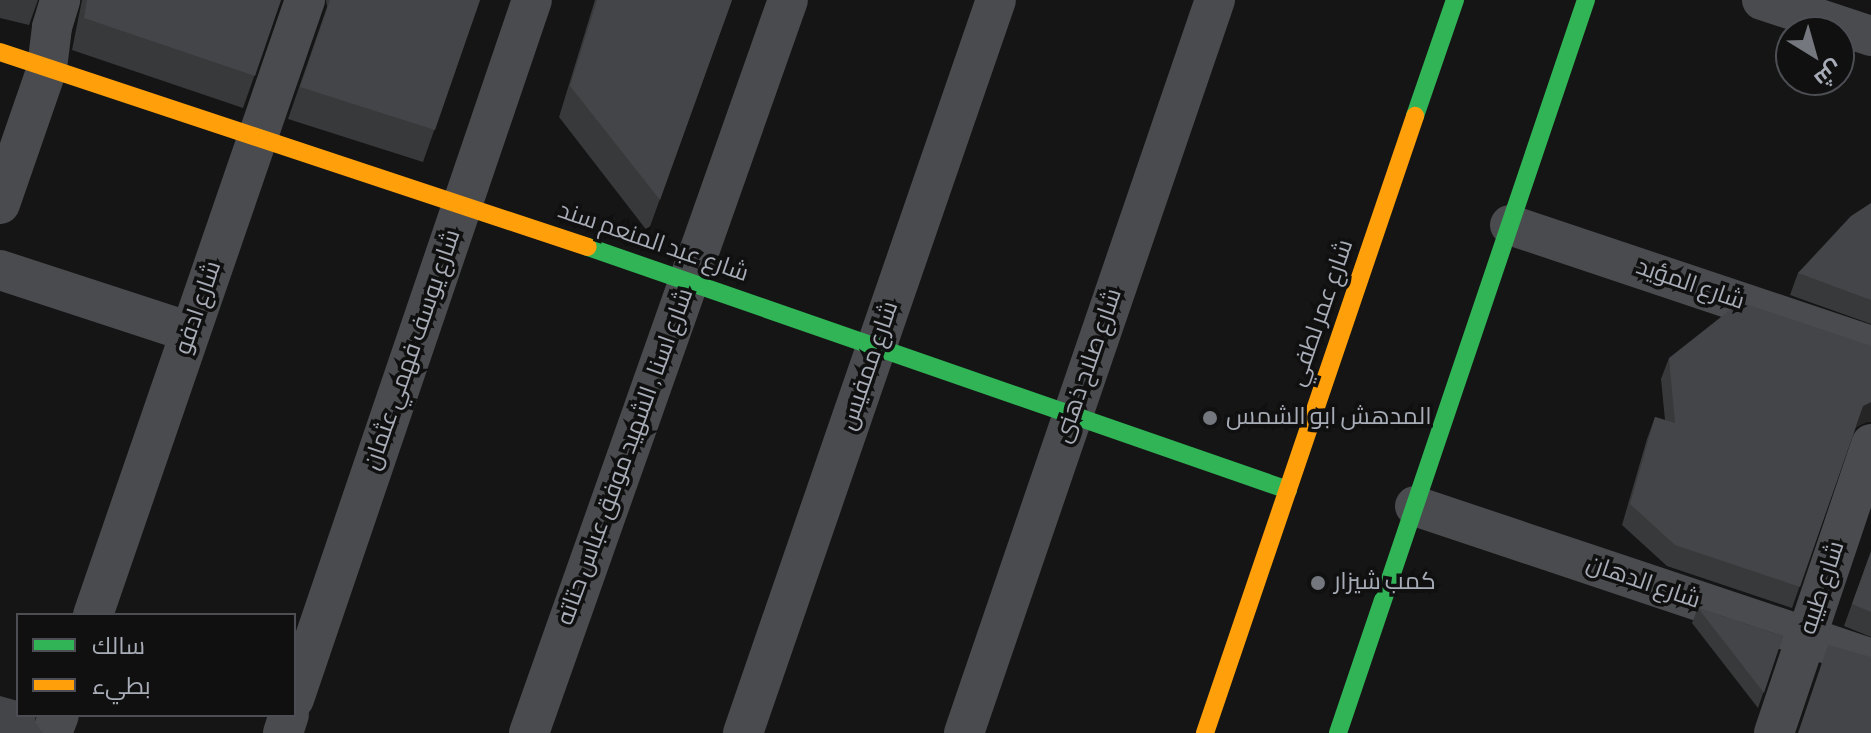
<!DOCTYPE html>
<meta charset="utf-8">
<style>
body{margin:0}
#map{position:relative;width:1871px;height:733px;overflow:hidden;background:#151516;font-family:"Alegreya Sans",Cairo,sans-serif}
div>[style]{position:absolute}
.street>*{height:40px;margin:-20px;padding:0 20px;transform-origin:20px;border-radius:20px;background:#4a4b4e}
.fast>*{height:18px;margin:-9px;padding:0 9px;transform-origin:9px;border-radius:9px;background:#30b455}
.slow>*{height:18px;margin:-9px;padding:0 9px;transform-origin:9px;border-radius:9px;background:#ff9f0a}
.wall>*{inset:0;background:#38393a}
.shaded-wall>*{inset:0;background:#252526}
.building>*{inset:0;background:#444548}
.dots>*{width:22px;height:22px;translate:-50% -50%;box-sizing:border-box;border:4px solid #101011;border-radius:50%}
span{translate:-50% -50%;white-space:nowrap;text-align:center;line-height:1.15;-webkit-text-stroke:7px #101011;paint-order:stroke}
.street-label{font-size:24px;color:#a7acb6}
.poi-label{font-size:24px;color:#a7acb6}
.left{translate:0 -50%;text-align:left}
.legend{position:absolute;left:16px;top:613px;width:280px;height:104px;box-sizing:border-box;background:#101011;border:2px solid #4c4e53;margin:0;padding:10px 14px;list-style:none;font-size:24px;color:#a7acb6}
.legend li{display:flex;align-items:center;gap:16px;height:40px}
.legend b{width:40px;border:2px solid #4c4e53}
.north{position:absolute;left:1775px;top:16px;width:80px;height:80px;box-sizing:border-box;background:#101011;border:2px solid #4c4e53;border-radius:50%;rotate:143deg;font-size:22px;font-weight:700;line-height:32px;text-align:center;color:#a7acb6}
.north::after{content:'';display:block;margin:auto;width:28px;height:36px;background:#74777e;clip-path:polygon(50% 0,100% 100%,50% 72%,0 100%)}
</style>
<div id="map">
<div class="street">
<i style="left:1762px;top:0;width:115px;rotate:18.3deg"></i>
<i style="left:0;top:204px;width:144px;rotate:-70.9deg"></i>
<i style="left:47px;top:68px;width:41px;rotate:-83deg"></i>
<i style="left:52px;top:27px;width:28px;rotate:-73deg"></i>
<i style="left:1510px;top:225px;width:381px;rotate:18.5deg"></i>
<i style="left:0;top:270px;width:200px;rotate:18.1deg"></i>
<i style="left:1415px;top:506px;width:481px;rotate:18.5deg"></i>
<i style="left:93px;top:615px;width:651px;rotate:-70.98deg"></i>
<i style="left:294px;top:699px;width:738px;rotate:-71.2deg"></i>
<i style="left:52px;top:733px;width:19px;rotate:-69deg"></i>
<i style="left:283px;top:733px;width:19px;rotate:-72deg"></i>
<i style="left:529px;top:733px;width:777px;rotate:-70.54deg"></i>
<i style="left:743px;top:733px;width:775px;rotate:-70.96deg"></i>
<i style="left:964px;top:733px;width:775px;rotate:-71.1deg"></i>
<i style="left:1774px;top:733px;width:305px;rotate:-71.4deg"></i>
</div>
<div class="fast">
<i style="left:1415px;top:116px;width:123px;rotate:-71deg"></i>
<i style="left:588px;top:247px;width:741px;rotate:19.14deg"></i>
<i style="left:1338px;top:733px;width:774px;rotate:-71.31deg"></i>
</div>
<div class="slow">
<i style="left:0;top:52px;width:619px;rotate:18.35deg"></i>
<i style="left:1205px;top:733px;width:652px;rotate:-71.2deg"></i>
</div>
<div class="wall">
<i style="clip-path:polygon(0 0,38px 0,29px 25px,0 18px)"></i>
<i style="clip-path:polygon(82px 0,281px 0,243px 108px,72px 50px)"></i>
<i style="clip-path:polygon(326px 0,480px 0,423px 162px,288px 119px,327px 7px)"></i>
<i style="clip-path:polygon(595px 0,732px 0,648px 232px,559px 117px)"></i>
<i style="clip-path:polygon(1871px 203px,1871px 324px,1790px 295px,1798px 273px)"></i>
<i style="clip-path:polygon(1871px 346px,1871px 422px,1866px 422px,1856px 427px,1792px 608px,1667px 566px,1622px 525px,1647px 439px,1655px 417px,1665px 420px,1661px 379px,1669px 358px)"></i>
<i style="clip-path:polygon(1871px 551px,1871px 637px,1844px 626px)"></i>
<i style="clip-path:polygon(1698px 608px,1783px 636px,1758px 708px,1692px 623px)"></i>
</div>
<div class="shaded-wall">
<i style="clip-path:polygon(1871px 402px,1871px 422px,1866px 422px,1855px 427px,1863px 406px)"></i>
</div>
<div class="building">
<i style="clip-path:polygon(87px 0,281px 0,255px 76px,84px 18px)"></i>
<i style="clip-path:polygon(330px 0,480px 0,435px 130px,300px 87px)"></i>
<i style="clip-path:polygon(597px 0,732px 0,660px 200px,570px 86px)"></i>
<i style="clip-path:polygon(1871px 203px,1871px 300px,1798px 273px,1851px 216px)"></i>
<i style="clip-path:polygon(1740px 302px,1871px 346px,1871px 402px,1863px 406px,1800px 587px,1675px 545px,1630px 504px,1655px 417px,1675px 423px,1669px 358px)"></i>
<i style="clip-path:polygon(1871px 552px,1871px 612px,1852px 604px)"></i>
<i style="clip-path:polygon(1698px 608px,1783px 636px,1764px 693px)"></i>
<i style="clip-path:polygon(1828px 645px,1871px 657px,1871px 733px,1798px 733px)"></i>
<i style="clip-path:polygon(0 696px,18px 701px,18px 715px,36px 715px,35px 722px,43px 733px,0 733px)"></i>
</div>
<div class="dots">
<i style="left:1210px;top:418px;background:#74777e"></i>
<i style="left:1318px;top:583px;background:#74777e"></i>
</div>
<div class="street-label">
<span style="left:653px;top:243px;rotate:19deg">شارع عبد المنعم سند</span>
<span style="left:1690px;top:285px;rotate:19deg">شارع المؤيد</span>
<span style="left:199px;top:308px;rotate:-71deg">شارع ادفو</span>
<span style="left:1322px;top:313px;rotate:-71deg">شارع عمر لطفي</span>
<span style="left:413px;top:350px;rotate:-71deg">شارع يوسف فهمي عثمان</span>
<span style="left:870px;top:366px;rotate:-71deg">شارع ممفيس</span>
<span style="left:1089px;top:366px;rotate:-71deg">شارع صلاح ذهنى</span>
<span style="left:626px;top:457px;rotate:-70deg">شارع اسنا , الشهيد موفق عباس حتاته</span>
<span style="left:1643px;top:583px;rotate:19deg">شارع الدهان</span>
<span style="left:1823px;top:588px;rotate:-72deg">شارع طيبه</span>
</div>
<div class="poi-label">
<span class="left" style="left:1226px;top:418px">المدهش ابو الشمس</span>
<span class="left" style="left:1334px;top:583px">كمب شيزار</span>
</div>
<ul class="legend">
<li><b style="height:10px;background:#30b455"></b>سالك</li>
<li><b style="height:10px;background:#ff9f0a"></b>بطيء</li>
</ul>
<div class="north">ش</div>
</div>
